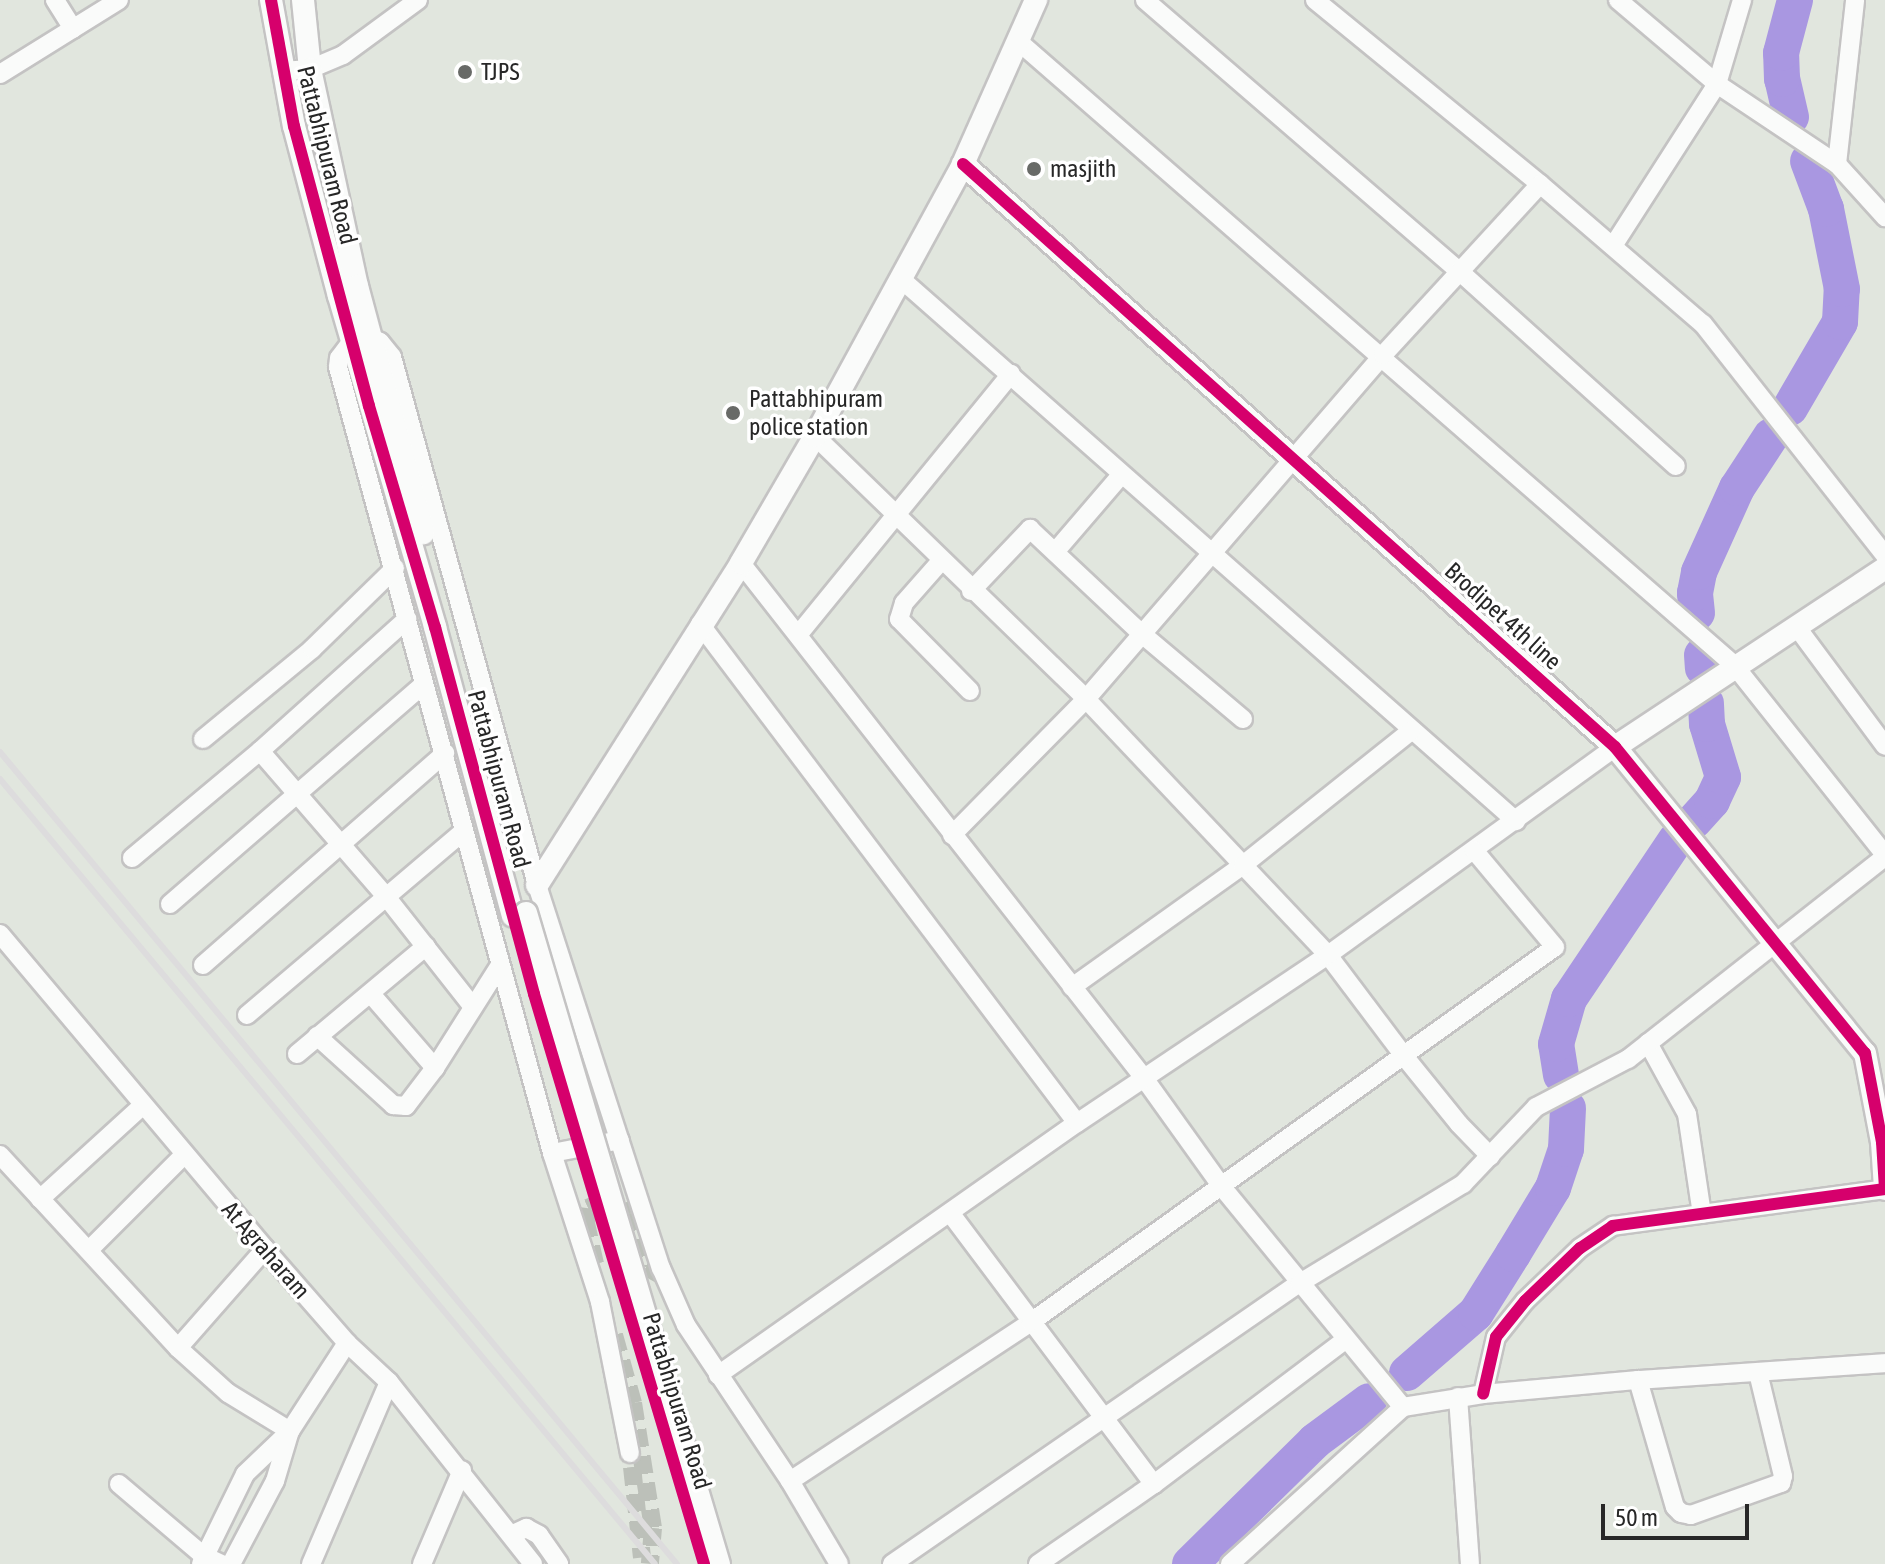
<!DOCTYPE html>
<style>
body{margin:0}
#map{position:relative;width:1885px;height:1564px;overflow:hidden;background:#e1e6de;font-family:"Asap Condensed",sans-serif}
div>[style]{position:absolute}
.river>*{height:36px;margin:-18px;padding:0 18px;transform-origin:18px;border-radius:18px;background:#a997e1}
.minor-tunnel>*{height:18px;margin-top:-9px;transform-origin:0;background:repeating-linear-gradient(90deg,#bcc0b9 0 18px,transparent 0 27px)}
.roads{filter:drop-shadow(2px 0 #c4c3c3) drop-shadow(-2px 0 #c4c3c3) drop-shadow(0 2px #c4c3c3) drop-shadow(0 -2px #c4c3c3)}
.minor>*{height:18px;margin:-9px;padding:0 9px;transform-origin:9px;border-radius:9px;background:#fafbfa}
.tertiary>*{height:22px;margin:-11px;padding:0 11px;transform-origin:11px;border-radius:11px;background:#fafbfa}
.rail>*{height:6px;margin:-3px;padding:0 3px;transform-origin:3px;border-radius:3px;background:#dddcdd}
.bridges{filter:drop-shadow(2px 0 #c4c3c3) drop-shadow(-2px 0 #c4c3c3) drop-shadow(0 2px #c4c3c3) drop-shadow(0 -2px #c4c3c3)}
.tertiary-bridge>*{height:22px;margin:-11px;padding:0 11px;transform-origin:11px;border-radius:11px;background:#fafbfa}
.cycleway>*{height:12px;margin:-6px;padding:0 6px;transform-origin:6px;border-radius:6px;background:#d6006c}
.dots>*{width:22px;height:22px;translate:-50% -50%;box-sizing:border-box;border:4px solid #fff;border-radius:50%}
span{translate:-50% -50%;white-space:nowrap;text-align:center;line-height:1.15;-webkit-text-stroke:7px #fff;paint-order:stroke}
.poi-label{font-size:24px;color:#272727}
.left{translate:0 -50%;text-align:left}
.street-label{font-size:24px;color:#272727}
.scale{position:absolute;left:1601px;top:1504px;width:148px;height:36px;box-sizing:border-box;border:4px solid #272727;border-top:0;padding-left:10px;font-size:24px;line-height:28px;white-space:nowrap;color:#272727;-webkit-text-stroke:6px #fff;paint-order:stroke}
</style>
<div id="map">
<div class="river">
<i style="left:1791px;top:117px;width:39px;rotate:-103deg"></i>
<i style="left:1782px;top:79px;width:26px;rotate:-92deg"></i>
<i style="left:1781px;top:53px;width:55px;rotate:-75.2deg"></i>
<i style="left:1790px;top:408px;width:99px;rotate:-59.8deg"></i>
<i style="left:1840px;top:322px;width:33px;rotate:-87deg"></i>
<i style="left:1842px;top:289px;width:82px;rotate:-101.3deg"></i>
<i style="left:1826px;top:209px;width:51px;rotate:-110.6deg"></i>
<i style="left:1697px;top:613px;width:20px;rotate:-96deg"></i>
<i style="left:1695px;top:593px;width:21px;rotate:-79deg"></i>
<i style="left:1699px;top:572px;width:92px;rotate:-65.7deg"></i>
<i style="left:1737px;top:488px;width:62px;rotate:-56.8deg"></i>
<i style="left:1702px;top:655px;width:13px;rotate:86deg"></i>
<i style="left:1694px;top:821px;width:27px;rotate:-48deg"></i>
<i style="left:1712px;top:801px;width:26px;rotate:-65deg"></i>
<i style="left:1723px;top:777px;width:55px;rotate:-106.8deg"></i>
<i style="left:1707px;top:724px;width:21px;rotate:-93deg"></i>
<i style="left:1561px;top:1075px;width:31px;rotate:-99deg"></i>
<i style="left:1556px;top:1044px;width:47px;rotate:-73.9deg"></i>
<i style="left:1569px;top:999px;width:192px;rotate:-56.1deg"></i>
<i style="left:1407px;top:1373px;width:91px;rotate:-41deg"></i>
<i style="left:1476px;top:1313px;width:70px;rotate:-57.9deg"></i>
<i style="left:1513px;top:1254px;width:77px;rotate:-58.8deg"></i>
<i style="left:1553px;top:1188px;width:41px;rotate:-71.6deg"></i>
<i style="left:1566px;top:1149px;width:41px;rotate:-87.2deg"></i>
<i style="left:1190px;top:1564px;width:175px;rotate:-44.5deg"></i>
<i style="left:1315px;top:1441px;width:67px;rotate:-36.5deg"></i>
</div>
<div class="minor-tunnel">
<i style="left:595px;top:1264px;width:42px;rotate:-102.4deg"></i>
<i style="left:586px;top:1223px;width:15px;rotate:-82deg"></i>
<i style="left:588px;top:1208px;width:17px;rotate:-25deg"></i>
<i style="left:603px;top:1201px;width:21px;rotate:8deg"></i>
<i style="left:624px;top:1204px;width:11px;rotate:52deg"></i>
<i style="left:631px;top:1213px;width:56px;rotate:74.5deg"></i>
<i style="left:646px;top:1267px;width:23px;rotate:29deg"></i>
<i style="left:614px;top:1335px;width:71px;rotate:74.4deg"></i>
<i style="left:633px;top:1403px;width:127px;rotate:80.9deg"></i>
<i style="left:653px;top:1528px;width:36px;rotate:95deg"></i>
<i style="left:632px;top:1467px;width:91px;rotate:83.7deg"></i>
</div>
<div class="roads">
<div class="minor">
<i style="left:55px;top:0;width:34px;rotate:58deg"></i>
<i style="left:1145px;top:0;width:413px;rotate:40.8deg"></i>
<i style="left:1458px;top:270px;width:293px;rotate:42deg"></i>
<i style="left:1315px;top:0;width:291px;rotate:39.3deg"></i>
<i style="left:1540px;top:184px;width:215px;rotate:40.7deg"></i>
<i style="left:1703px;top:324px;width:294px;rotate:51.8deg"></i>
<i style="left:1618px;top:0;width:130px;rotate:40.3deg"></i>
<i style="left:1717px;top:84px;width:144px;rotate:33.7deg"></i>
<i style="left:1837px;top:164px;width:72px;rotate:47.8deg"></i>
<i style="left:1018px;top:41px;width:950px;rotate:41.07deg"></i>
<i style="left:1734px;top:665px;width:243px;rotate:51.5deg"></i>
<i style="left:282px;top:71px;width:28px;rotate:-4deg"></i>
<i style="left:310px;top:69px;width:36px;rotate:-23deg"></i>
<i style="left:343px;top:55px;width:93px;rotate:-36.3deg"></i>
<i style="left:0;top:74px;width:140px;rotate:-31.9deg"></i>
<i style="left:1837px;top:164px;width:165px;rotate:-83.7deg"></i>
<i style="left:1613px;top:246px;width:193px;rotate:-57.3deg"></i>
<i style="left:1717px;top:84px;width:88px;rotate:-73.4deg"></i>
<i style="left:901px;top:279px;width:820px;rotate:41.39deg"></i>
<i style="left:372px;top:338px;width:9px;rotate:27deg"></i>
<i style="left:380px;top:342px;width:19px;rotate:51deg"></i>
<i style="left:392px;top:357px;width:548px;rotate:74.64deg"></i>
<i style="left:537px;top:885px;width:403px;rotate:72.1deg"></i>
<i style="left:661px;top:1268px;width:62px;rotate:66.3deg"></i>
<i style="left:686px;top:1325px;width:187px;rotate:56.3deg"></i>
<i style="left:790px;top:1481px;width:96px;rotate:59.4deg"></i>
<i style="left:352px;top:341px;width:21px;rotate:127deg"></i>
<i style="left:339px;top:358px;width:9px;rotate:96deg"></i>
<i style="left:338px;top:367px;width:815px;rotate:74.77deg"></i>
<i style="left:552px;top:1153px;width:157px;rotate:72.1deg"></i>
<i style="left:600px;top:1302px;width:154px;rotate:78.8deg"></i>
<i style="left:815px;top:436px;width:378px;rotate:44.1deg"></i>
<i style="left:1086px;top:699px;width:352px;rotate:46.6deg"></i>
<i style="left:1328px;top:955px;width:126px;rotate:53deg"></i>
<i style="left:1404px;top:1056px;width:87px;rotate:51deg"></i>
<i style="left:1459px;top:1124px;width:45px;rotate:45.9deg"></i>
<i style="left:1055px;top:552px;width:101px;rotate:-49.4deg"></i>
<i style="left:941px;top:561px;width:56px;rotate:131.4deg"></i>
<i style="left:904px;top:603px;width:17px;rotate:107deg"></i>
<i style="left:899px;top:619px;width:101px;rotate:45.4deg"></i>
<i style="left:741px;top:563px;width:654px;rotate:51.96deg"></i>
<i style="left:1144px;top:1078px;width:134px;rotate:54.4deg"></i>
<i style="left:1222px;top:1187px;width:285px;rotate:50.6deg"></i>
<i style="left:971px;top:591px;width:86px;rotate:-46.4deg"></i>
<i style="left:1030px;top:529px;width:154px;rotate:43.2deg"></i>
<i style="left:1142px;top:634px;width:132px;rotate:40.1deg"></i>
<i style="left:700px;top:624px;width:625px;rotate:52.93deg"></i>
<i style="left:1796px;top:626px;width:149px;rotate:53.4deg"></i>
<i style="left:798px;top:635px;width:337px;rotate:-50.8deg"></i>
<i style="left:203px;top:739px;width:141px;rotate:-39.5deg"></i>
<i style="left:312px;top:649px;width:116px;rotate:-44.3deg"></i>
<i style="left:260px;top:751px;width:196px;rotate:49.1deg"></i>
<i style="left:388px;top:899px;width:137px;rotate:51.8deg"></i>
<i style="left:952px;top:835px;width:191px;rotate:-45.4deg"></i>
<i style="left:1086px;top:699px;width:454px;rotate:-49.2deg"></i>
<i style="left:1383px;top:355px;width:232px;rotate:-47.4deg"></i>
<i style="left:132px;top:858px;width:167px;rotate:-39.9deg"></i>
<i style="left:260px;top:751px;width:198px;rotate:-41.9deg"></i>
<i style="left:170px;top:904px;width:336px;rotate:-40.9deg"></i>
<i style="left:0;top:934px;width:412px;rotate:49.9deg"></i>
<i style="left:265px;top:1249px;width:125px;rotate:48.9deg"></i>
<i style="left:347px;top:1343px;width:57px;rotate:42.9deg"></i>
<i style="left:389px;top:1382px;width:232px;rotate:51.6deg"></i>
<i style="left:203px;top:965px;width:322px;rotate:-41.2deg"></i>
<i style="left:1072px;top:987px;width:210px;rotate:-35.5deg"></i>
<i style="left:1243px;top:865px;width:216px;rotate:-38.6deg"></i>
<i style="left:371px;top:994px;width:98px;rotate:49.1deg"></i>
<i style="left:247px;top:1015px;width:283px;rotate:-40.3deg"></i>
<i style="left:317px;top:1036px;width:103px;rotate:42.2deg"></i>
<i style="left:393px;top:1105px;width:13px;rotate:4deg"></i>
<i style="left:406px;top:1106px;width:48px;rotate:-52.7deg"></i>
<i style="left:435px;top:1068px;width:122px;rotate:-57.7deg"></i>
<i style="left:1648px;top:1043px;width:81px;rotate:61.2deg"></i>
<i style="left:1687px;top:1114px;width:101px;rotate:81.5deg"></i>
<i style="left:297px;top:1054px;width:168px;rotate:-39.9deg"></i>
<i style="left:552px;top:1153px;width:69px;rotate:-10.8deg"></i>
<i style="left:0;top:1155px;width:263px;rotate:47.3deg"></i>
<i style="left:178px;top:1348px;width:67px;rotate:42deg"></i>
<i style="left:228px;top:1393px;width:73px;rotate:31.5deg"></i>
<i style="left:40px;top:1199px;width:139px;rotate:-42.4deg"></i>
<i style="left:951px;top:1214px;width:338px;rotate:53.1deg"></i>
<i style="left:90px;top:1249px;width:133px;rotate:-45deg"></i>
<i style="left:178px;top:1348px;width:132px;rotate:-48.7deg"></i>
<i style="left:718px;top:1375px;width:439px;rotate:-35.1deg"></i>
<i style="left:1077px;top:1123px;width:302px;rotate:-33.8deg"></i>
<i style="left:1328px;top:955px;width:354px;rotate:-35.9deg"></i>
<i style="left:1638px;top:1380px;width:132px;rotate:73.8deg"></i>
<i style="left:1675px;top:1507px;width:8px;rotate:45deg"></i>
<i style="left:1681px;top:1513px;width:10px;rotate:11deg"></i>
<i style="left:1691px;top:1515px;width:96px;rotate:-19.6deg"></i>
<i style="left:1781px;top:1483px;width:7px;rotate:-74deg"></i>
<i style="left:1783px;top:1476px;width:106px;rotate:-103.6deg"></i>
<i style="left:1483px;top:1394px;width:58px;rotate:-77.2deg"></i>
<i style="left:1496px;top:1337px;width:46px;rotate:-51.1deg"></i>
<i style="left:1525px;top:1301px;width:76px;rotate:-43.9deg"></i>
<i style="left:1580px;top:1248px;width:40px;rotate:-34deg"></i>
<i style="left:1613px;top:1226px;width:275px;rotate:-7.7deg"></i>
<i style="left:1458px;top:1397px;width:167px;rotate:85.9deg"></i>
<i style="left:790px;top:1481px;width:289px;rotate:-33.4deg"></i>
<i style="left:1031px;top:1322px;width:644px;rotate:-35.59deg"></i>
<i style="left:1555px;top:947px;width:126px;rotate:-129.9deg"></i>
<i style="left:119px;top:1484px;width:111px;rotate:40.3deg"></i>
<i style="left:204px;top:1556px;width:19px;rotate:25deg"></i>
<i style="left:511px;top:1535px;width:17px;rotate:-25deg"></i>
<i style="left:526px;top:1528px;width:15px;rotate:28deg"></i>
<i style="left:539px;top:1535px;width:35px;rotate:55deg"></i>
<i style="left:201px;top:1564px;width:100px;rotate:-63.9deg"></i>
<i style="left:245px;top:1474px;width:62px;rotate:-43.7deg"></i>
<i style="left:290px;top:1431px;width:105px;rotate:-57.1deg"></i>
<i style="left:231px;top:1564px;width:94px;rotate:-62.1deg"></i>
<i style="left:275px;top:1481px;width:49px;rotate:-73.4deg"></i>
<i style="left:311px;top:1564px;width:198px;rotate:-66.8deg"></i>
<i style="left:422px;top:1564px;width:102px;rotate:-66.9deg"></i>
<i style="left:892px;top:1564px;width:495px;rotate:-34.6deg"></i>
<i style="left:1300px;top:1283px;width:191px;rotate:-31.3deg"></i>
<i style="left:1463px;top:1184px;width:106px;rotate:-46.5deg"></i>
<i style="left:1536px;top:1107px;width:104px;rotate:-27.6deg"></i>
<i style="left:1628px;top:1059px;width:327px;rotate:-38.2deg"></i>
<i style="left:1038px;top:1564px;width:141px;rotate:-34.6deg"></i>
<i style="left:1154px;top:1484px;width:239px;rotate:-37deg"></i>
<i style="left:1230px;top:1564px;width:234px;rotate:-42.2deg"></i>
<i style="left:1403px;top:1407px;width:81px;rotate:-9.2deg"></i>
<i style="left:1483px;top:1394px;width:156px;rotate:-5.2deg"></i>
<i style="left:1638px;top:1380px;width:248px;rotate:-3.9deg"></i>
</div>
<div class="tertiary">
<i style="left:271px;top:0;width:128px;rotate:79.7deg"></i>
<i style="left:294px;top:126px;width:176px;rotate:75.2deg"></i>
<i style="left:339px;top:296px;width:345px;rotate:73.8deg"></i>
<i style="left:435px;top:627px;width:299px;rotate:74.9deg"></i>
<i style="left:303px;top:0;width:69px;rotate:84.2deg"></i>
<i style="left:310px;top:69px;width:222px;rotate:77.8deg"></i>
<i style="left:357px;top:286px;width:256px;rotate:75deg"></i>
<i style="left:963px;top:164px;width:875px;rotate:41.8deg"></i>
<i style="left:1615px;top:747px;width:395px;rotate:50.8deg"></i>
<i style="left:1865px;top:1053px;width:91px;rotate:79.2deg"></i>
<i style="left:1882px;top:1142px;width:47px;rotate:86.3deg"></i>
<i style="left:1615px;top:747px;width:324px;rotate:-33.5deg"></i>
<i style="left:537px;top:885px;width:381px;rotate:-57.6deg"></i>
<i style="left:741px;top:563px;width:147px;rotate:-59.8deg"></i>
<i style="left:815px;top:436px;width:310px;rotate:-61.4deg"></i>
<i style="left:963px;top:164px;width:180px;rotate:-66deg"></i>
</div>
</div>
<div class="rail">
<i style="left:0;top:752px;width:1057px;rotate:50.18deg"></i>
<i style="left:0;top:779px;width:1022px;rotate:50.16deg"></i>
</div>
<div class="bridges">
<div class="tertiary-bridge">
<i style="left:526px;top:913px;width:679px;rotate:73.49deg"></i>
</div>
</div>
<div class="cycleway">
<i style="left:271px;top:0;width:128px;rotate:79.7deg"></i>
<i style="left:294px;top:126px;width:290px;rotate:75deg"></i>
<i style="left:369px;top:406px;width:231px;rotate:73.4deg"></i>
<i style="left:435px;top:627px;width:380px;rotate:74.9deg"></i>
<i style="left:534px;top:994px;width:595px;rotate:73.39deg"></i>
<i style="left:963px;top:164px;width:875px;rotate:41.8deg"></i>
<i style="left:1615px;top:747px;width:395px;rotate:50.8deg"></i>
<i style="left:1865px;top:1053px;width:91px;rotate:79.2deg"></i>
<i style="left:1882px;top:1142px;width:47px;rotate:86.3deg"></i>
<i style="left:1885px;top:1189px;width:275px;rotate:172.3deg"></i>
<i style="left:1613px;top:1226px;width:40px;rotate:146deg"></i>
<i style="left:1580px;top:1248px;width:76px;rotate:136.1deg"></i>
<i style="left:1525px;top:1301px;width:46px;rotate:128.9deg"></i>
<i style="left:1496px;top:1337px;width:58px;rotate:102.8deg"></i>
</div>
<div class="dots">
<i style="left:465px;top:72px;background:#686a67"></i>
<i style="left:1034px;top:169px;background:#686a67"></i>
<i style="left:733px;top:413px;background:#686a67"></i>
</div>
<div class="poi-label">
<span class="left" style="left:481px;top:72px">TJPS</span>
<span class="left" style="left:1050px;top:169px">masjith</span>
<span class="left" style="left:749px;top:413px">Pattabhipuram<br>police station</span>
</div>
<div class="street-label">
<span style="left:327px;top:155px;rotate:76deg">Pattabhipuram Road</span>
<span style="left:1503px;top:616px;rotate:42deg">Brodipet 4th line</span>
<span style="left:499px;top:779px;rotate:75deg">Pattabhipuram Road</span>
<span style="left:266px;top:1250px;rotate:49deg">At Agraharam</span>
<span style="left:677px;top:1401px;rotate:73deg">Pattabhipuram Road</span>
</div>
<div class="scale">50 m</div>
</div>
